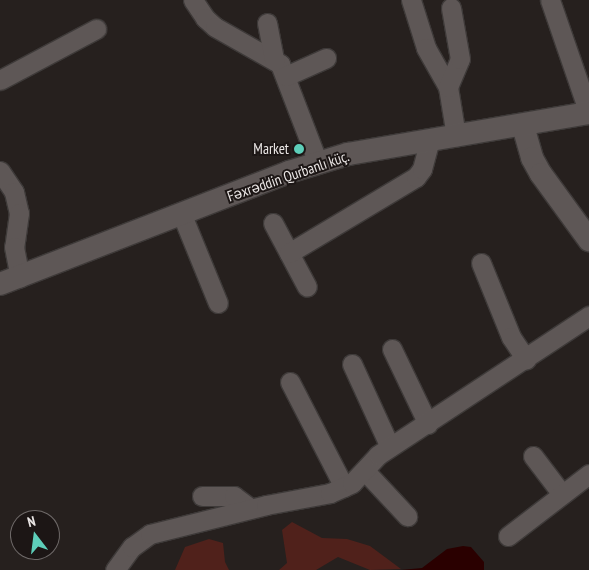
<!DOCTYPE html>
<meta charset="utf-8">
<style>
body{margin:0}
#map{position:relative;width:589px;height:570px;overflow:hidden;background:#26201e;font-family:"PT Sans Narrow",sans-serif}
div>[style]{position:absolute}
.green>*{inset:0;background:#50211b}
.water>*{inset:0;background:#2a0000}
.roads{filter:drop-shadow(1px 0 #3e3a39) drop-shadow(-1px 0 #3e3a39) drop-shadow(0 1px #3e3a39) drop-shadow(0 -1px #3e3a39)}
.minor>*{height:19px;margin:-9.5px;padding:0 9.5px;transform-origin:9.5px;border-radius:9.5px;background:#5e5756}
.tertiary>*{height:22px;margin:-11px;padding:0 11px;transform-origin:11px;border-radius:11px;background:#5e5756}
.dots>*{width:14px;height:14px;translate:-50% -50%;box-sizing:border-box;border:2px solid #1c1615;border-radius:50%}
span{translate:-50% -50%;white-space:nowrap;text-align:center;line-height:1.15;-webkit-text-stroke:4px #1c1615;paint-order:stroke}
.poi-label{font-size:15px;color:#eae6e5}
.right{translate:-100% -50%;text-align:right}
.street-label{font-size:15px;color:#eae6e5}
.north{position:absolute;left:10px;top:510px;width:50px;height:50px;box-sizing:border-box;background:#1c1615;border:1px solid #6e6968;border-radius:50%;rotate:345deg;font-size:14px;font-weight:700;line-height:20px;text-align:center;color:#eae6e5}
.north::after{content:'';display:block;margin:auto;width:18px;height:22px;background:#5dceb9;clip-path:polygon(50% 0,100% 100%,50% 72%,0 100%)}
</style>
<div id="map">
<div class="green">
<i style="clip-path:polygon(292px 522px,322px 538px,347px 539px,370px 546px,401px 569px,370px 570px,338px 557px,316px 570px,279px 570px,287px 563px,282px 530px)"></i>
<i style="clip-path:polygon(209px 539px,223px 543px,225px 562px,229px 570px,175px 570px,185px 547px)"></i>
</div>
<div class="water">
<i style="clip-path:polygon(463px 546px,471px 547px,484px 562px,484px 570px,400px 570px,422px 568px,447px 549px)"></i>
</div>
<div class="roads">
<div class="minor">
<i style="left:193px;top:0;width:22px;rotate:56deg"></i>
<i style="left:205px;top:18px;width:13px;rotate:42deg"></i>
<i style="left:215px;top:27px;width:75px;rotate:29.6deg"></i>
<i style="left:280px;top:64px;width:106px;rotate:69deg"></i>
<i style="left:411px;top:0;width:50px;rotate:72.6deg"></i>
<i style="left:426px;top:48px;width:45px;rotate:60.6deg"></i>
<i style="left:448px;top:87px;width:50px;rotate:80.7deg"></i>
<i style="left:550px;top:0;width:120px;rotate:71deg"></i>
<i style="left:267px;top:23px;width:38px;rotate:79deg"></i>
<i style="left:286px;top:76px;width:44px;rotate:-24.2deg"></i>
<i style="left:0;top:80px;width:109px;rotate:-28deg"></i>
<i style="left:448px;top:87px;width:30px;rotate:-67deg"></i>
<i style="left:460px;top:59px;width:52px;rotate:-100deg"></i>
<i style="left:0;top:171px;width:25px;rotate:56deg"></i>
<i style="left:14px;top:192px;width:22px;rotate:77deg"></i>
<i style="left:19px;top:213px;width:34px;rotate:98deg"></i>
<i style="left:14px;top:247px;width:31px;rotate:79deg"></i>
<i style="left:182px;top:215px;width:95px;rotate:67.8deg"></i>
<i style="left:273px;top:223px;width:72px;rotate:62deg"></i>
<i style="left:289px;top:253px;width:148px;rotate:-30.9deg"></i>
<i style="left:416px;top:177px;width:10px;rotate:-53deg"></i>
<i style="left:422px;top:169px;width:30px;rotate:-75deg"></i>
<i style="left:481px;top:263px;width:80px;rotate:67.9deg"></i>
<i style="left:511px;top:337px;width:27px;rotate:56deg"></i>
<i style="left:392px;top:349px;width:83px;rotate:64.4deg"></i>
<i style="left:352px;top:364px;width:91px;rotate:65.4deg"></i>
<i style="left:290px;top:382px;width:118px;rotate:62.8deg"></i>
<i style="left:533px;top:456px;width:48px;rotate:52.7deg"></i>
<i style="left:365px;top:471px;width:62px;rotate:47deg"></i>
<i style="left:202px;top:496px;width:32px"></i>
<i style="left:234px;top:496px;width:21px;rotate:37deg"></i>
<i style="left:508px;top:536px;width:102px;rotate:-37.4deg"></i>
<i style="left:115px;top:570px;width:29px;rotate:-54deg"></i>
<i style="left:132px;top:547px;width:22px;rotate:-36deg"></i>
<i style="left:150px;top:534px;width:120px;rotate:-14deg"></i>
<i style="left:266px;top:505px;width:65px;rotate:-10.6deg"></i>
<i style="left:330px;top:493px;width:24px;rotate:-24deg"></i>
<i style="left:352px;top:483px;width:38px;rotate:-47deg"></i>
<i style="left:378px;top:455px;width:253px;rotate:-33.4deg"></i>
</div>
<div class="tertiary">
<i style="left:523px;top:126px;width:33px;rotate:74deg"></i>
<i style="left:532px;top:158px;width:18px;rotate:61deg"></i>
<i style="left:541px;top:174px;width:82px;rotate:54deg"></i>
<i style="left:0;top:284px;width:310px;rotate:-21.2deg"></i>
<i style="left:289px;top:172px;width:62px;rotate:-17deg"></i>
<i style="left:348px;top:154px;width:244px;rotate:-9.7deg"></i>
</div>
</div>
<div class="dots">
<i style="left:299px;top:149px;background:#5dceb9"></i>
</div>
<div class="poi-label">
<span class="right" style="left:289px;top:149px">Market</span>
</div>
<div class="street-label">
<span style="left:288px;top:176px;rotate:-19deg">Fəxrəddin Qurbanlı küç.</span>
</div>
<div class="north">N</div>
</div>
